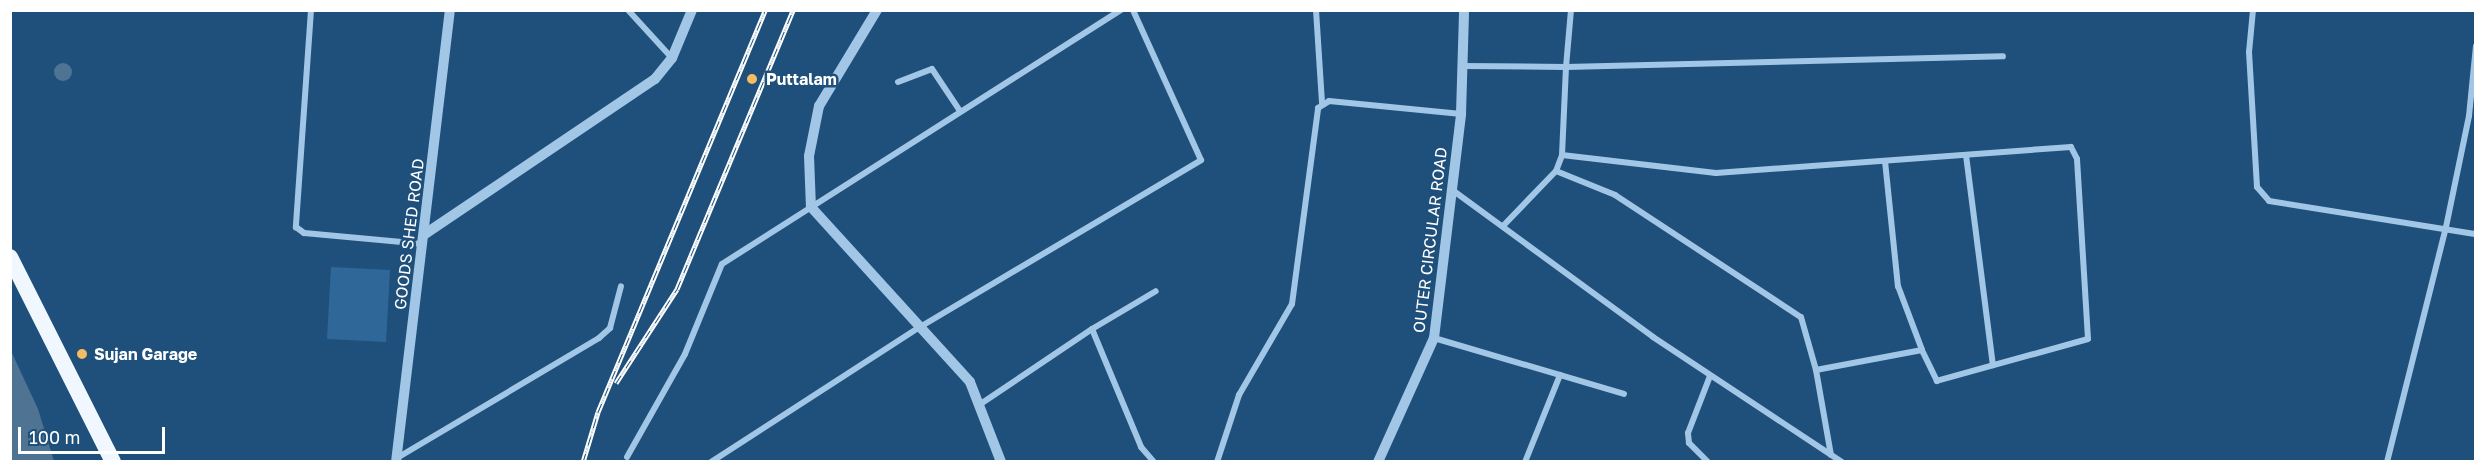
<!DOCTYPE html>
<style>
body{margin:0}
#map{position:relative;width:2486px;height:472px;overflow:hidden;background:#1f507b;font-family:"Golos Text",sans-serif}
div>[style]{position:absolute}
.green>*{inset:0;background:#2f6898}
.water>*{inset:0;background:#4f7393}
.round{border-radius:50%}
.minor>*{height:6px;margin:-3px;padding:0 3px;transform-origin:3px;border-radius:3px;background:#a2c7e6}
.tertiary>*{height:10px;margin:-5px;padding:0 5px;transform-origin:5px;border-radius:5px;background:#a2c7e6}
.trunk>*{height:16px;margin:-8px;padding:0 8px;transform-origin:8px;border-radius:8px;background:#f1f7fe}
.rail>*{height:5px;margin-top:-2.5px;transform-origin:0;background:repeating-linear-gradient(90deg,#1f507b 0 9px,#fff 0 18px);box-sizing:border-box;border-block:2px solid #fff}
.dots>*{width:16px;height:16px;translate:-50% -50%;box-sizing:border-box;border:3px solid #1f507b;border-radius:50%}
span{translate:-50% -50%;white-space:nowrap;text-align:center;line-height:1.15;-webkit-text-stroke:5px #1f507b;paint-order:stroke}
.poi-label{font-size:16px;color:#fff;font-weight:700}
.left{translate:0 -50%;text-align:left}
.street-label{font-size:16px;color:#fff}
.frame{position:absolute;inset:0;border:12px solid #fff;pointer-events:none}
.scale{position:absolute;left:18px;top:427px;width:147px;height:27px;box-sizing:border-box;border:3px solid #fff;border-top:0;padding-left:8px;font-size:18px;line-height:21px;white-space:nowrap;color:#fff;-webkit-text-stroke:4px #1f507b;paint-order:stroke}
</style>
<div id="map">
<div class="green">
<i style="clip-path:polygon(331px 267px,390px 270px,386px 342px,327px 339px)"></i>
</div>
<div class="water">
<i class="round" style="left:54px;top:63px;width:18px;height:18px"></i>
<i style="clip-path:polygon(11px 351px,38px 409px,54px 461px,11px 461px)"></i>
</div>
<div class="minor">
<i style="left:311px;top:10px;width:218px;rotate:94deg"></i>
<i style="left:296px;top:227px;width:10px;rotate:37deg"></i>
<i style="left:304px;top:233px;width:120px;rotate:5.3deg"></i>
<i style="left:628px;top:10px;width:65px;rotate:47.5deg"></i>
<i style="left:1316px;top:10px;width:93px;rotate:86.3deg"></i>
<i style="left:2253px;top:10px;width:42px;rotate:95.4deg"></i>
<i style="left:2249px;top:52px;width:135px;rotate:86.6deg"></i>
<i style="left:2257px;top:187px;width:18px;rotate:49deg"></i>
<i style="left:2269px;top:201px;width:210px;rotate:9.1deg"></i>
<i style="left:1461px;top:66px;width:105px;rotate:0.5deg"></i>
<i style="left:1566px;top:67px;width:57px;rotate:-85deg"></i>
<i style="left:898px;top:82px;width:36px;rotate:-21deg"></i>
<i style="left:932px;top:69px;width:50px;rotate:56.3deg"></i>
<i style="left:1562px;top:155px;width:155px;rotate:6.7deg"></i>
<i style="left:1716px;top:173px;width:356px;rotate:-4.2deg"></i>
<i style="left:2071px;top:147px;width:13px;rotate:63deg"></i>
<i style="left:2077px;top:159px;width:180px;rotate:86.5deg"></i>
<i style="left:2088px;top:339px;width:157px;rotate:164.5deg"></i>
<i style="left:1937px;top:381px;width:34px;rotate:-116deg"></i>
<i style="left:1922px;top:350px;width:108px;rotate:169.3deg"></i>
<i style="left:1816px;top:370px;width:86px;rotate:80deg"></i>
<i style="left:1966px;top:155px;width:212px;rotate:82.7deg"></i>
<i style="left:1885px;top:161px;width:126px;rotate:84.1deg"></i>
<i style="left:1898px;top:286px;width:68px;rotate:69.4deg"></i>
<i style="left:1556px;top:171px;width:64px;rotate:22.1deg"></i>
<i style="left:1615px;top:195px;width:222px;rotate:33.3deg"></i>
<i style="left:1801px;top:317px;width:55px;rotate:74.2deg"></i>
<i style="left:1451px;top:189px;width:250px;rotate:36.2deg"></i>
<i style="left:1653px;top:337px;width:227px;rotate:33.5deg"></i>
<i style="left:1503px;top:226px;width:76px;rotate:-46.1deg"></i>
<i style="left:1556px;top:171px;width:17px;rotate:-69deg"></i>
<i style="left:1562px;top:155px;width:88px;rotate:-87.4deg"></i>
<i style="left:1566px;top:67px;width:437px;rotate:-1.4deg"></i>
<i style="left:1092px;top:329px;width:74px;rotate:-30.7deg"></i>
<i style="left:1434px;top:338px;width:198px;rotate:16.4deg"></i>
<i style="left:982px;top:403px;width:133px;rotate:-33.9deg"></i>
<i style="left:1092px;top:329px;width:128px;rotate:67.4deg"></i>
<i style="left:1141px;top:447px;width:20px;rotate:49deg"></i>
<i style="left:627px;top:457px;width:118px;rotate:-60.6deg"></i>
<i style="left:685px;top:354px;width:97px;rotate:-67.7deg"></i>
<i style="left:722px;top:264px;width:473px;rotate:-32.5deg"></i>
<i style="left:397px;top:458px;width:235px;rotate:-30.7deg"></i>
<i style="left:599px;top:338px;width:15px;rotate:-42deg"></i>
<i style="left:610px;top:328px;width:43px;rotate:-75.3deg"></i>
<i style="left:711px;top:462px;width:249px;rotate:-32.9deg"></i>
<i style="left:920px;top:327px;width:327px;rotate:-30.7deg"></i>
<i style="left:1201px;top:160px;width:165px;rotate:-114.4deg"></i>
<i style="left:1217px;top:462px;width:71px;rotate:-71.8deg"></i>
<i style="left:1239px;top:395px;width:105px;rotate:-59.8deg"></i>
<i style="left:1292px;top:304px;width:198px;rotate:-82.4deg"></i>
<i style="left:1318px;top:108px;width:13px;rotate:-32deg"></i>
<i style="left:1329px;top:101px;width:133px;rotate:5.6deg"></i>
<i style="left:1525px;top:462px;width:94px;rotate:-68.1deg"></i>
<i style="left:1708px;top:462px;width:27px;rotate:-135deg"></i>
<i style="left:1689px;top:443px;width:10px;rotate:-96deg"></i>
<i style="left:1688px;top:433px;width:61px;rotate:-68.9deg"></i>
<i style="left:2387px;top:462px;width:242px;rotate:-75.9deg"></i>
<i style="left:2446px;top:227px;width:113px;rotate:-78.3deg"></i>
<i style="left:2469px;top:116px;width:70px;rotate:-84.3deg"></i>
</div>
<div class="tertiary">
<i style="left:877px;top:10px;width:112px;rotate:121.1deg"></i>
<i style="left:819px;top:106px;width:51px;rotate:101.3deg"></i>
<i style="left:809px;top:156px;width:51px;rotate:87.8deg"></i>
<i style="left:811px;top:207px;width:236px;rotate:47.7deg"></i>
<i style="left:970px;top:382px;width:86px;rotate:68.8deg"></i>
<i style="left:425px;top:234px;width:277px;rotate:-34deg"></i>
<i style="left:655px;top:79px;width:27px;rotate:-51deg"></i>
<i style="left:672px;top:58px;width:52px;rotate:-67.4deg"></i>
<i style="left:396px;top:462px;width:455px;rotate:-83.2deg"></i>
<i style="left:1378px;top:462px;width:136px;rotate:-65.7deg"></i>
<i style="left:1434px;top:338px;width:226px;rotate:-83.1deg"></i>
<i style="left:1461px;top:114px;width:104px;rotate:-88.3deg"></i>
</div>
<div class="trunk">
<i style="left:10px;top:257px;width:229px;rotate:63.3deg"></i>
</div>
<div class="rail">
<i style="left:616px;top:383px;width:112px;rotate:-57deg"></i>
<i style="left:677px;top:289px;width:302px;rotate:-67.4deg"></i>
<i style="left:583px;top:462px;width:52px;rotate:-73.3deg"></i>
<i style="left:598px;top:412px;width:435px;rotate:-67.4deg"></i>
</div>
<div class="dots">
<i style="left:752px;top:79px;background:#f4bd62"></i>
<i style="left:82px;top:354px;background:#f4bd62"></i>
</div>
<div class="poi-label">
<span class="left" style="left:766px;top:79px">Puttalam</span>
<span class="left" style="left:94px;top:354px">Sujan Garage</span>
</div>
<div class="street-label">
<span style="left:409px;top:234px;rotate:-83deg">GOODS SHED ROAD</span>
<span style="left:1430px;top:240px;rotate:-83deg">OUTER CIRCULAR ROAD</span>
</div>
<div class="frame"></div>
<div class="scale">100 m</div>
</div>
